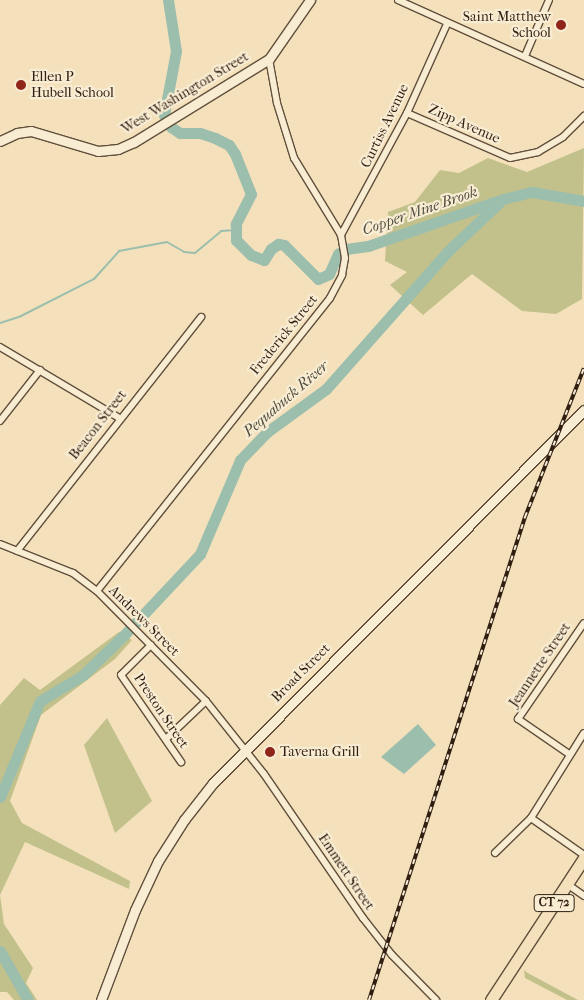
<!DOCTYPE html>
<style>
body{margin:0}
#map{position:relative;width:584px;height:1000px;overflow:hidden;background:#f4e1bb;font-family:"IM FELL French Canon",serif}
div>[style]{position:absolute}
.green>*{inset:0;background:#c2c18b}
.water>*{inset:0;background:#9cbead}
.stream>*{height:2px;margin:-1px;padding:0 1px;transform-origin:1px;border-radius:1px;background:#9cbead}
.river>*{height:11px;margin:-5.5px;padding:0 5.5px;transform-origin:5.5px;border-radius:5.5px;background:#9cbead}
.roads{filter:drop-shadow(1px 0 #614f3c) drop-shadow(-1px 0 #614f3c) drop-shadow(0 1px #614f3c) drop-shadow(0 -1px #614f3c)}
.minor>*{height:6px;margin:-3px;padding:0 3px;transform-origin:3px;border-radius:3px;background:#f8ecd3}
.secondary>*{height:9px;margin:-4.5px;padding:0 4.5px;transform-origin:4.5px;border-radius:4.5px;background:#f8ecd3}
.trunk>*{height:11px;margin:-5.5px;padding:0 5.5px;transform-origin:5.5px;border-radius:5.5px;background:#f4e1bb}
.rail>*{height:4px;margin-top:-2px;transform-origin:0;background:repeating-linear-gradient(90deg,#f8ecd3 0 5.5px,#301e11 0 11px);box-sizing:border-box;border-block:1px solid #301e11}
.dots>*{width:14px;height:14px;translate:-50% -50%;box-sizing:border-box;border:2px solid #f8ecd3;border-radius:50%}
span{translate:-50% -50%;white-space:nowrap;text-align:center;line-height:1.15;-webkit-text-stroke:4.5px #f8ecd3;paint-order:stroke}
.shield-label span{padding:1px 4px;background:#f8ecd3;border:1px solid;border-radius:4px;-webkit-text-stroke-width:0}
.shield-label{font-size:12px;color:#301e11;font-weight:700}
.poi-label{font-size:14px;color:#301e11}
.right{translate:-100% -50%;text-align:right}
.left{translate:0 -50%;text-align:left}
.street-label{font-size:14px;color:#301e11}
.water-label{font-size:15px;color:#504e40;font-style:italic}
</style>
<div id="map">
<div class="green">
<i style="clip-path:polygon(584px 148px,582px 299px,556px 314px,522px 311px,472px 274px,423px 315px,390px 285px,407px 272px,385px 261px,388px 212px,415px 202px,440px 170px,459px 173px,488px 158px,527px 172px)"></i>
<i style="clip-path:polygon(119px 632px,132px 640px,115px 659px,41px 715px,10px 801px,22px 823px,130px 881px,129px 889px,25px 842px,0 895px,0 705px,24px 678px,40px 690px)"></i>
<i style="clip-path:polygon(107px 718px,152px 801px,115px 833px,84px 745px)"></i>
<i style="clip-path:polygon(0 895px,4px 924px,33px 968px,26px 983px,37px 1000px,14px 1000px,7px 992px,0 992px)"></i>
<i style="clip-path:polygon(524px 969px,526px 972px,578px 1000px,567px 1000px,525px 978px)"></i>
</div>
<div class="water">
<i style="clip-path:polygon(418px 724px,436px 745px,404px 774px,381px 757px)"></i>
</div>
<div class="stream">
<i style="left:0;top:323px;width:22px;rotate:-18deg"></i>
<i style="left:21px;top:316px;width:82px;rotate:-26.9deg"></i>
<i style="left:94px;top:279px;width:38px;rotate:-48deg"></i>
<i style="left:119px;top:251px;width:49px;rotate:-10.6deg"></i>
<i style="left:167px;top:242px;width:20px;rotate:30deg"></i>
<i style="left:184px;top:252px;width:11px;rotate:5deg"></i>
<i style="left:195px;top:253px;width:34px;rotate:-40deg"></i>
<i style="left:221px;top:231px;width:15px;rotate:-4deg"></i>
</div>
<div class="river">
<i style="left:168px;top:0;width:52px;rotate:81.1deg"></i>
<i style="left:176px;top:51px;width:65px;rotate:100.6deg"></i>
<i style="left:164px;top:115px;width:14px;rotate:60deg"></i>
<i style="left:171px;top:127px;width:11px;rotate:34deg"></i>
<i style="left:180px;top:133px;width:20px"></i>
<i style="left:200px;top:133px;width:16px;rotate:18deg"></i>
<i style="left:215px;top:138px;width:16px;rotate:27deg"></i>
<i style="left:229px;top:145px;width:11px;rotate:56deg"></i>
<i style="left:235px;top:154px;width:43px;rotate:68.2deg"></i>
<i style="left:251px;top:194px;width:34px;rotate:117deg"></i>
<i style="left:236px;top:224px;width:16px;rotate:90deg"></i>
<i style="left:236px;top:240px;width:21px;rotate:45deg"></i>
<i style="left:251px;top:255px;width:14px;rotate:21deg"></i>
<i style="left:264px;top:260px;width:13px;rotate:-58deg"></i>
<i style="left:271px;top:249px;width:9px;rotate:-36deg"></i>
<i style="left:278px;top:244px;width:6px;rotate:9deg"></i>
<i style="left:284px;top:245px;width:48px;rotate:45deg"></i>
<i style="left:318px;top:279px;width:12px;rotate:-24deg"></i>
<i style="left:329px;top:274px;width:22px;rotate:-66deg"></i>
<i style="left:338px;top:254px;width:9px;rotate:-32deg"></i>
<i style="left:346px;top:249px;width:22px;rotate:-8deg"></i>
<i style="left:368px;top:246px;width:137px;rotate:-19.2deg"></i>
<i style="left:0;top:797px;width:104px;rotate:-67.4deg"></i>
<i style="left:40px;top:701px;width:50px;rotate:-31.2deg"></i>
<i style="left:83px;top:675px;width:57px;rotate:-44.3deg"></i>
<i style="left:124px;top:635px;width:111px;rotate:-46.8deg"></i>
<i style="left:200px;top:554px;width:102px;rotate:-66.9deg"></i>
<i style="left:240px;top:460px;width:39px;rotate:-46deg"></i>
<i style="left:267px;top:432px;width:73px;rotate:-36.1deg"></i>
<i style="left:326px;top:389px;width:183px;rotate:-48.5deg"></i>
<i style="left:447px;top:252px;width:77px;rotate:-43.4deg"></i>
<i style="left:503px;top:199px;width:30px;rotate:-14deg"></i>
<i style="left:532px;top:192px;width:53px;rotate:9.8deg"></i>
<i style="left:0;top:951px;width:56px;rotate:60.3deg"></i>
</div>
<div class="roads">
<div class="minor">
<i style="left:398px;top:0;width:204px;rotate:24.3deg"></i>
<i style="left:525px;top:56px;width:61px;rotate:-66.8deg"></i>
<i style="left:407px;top:113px;width:112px;rotate:23.6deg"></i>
<i style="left:510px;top:158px;width:29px;rotate:-12deg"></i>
<i style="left:538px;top:152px;width:29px;rotate:-31deg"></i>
<i style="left:563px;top:137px;width:30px;rotate:-45deg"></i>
<i style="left:341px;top:235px;width:139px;rotate:-61.6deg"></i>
<i style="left:407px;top:113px;width:98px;rotate:-65.8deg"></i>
<i style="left:0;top:347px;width:139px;rotate:30.8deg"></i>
<i style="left:0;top:421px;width:65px;rotate:-51.9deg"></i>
<i style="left:0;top:544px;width:79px;rotate:21.7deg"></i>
<i style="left:73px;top:573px;width:30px;rotate:37deg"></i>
<i style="left:97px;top:591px;width:155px;rotate:45.3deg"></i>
<i style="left:206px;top:701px;width:93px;rotate:51.5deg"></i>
<i style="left:264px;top:774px;width:175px;rotate:55.5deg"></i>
<i style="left:363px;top:918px;width:47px;rotate:51.9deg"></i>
<i style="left:392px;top:955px;width:63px;rotate:45.6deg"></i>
<i style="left:17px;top:551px;width:298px;rotate:-51.8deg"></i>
<i style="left:97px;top:591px;width:374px;rotate:-51.5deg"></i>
<i style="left:330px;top:298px;width:26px;rotate:-62deg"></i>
<i style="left:342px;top:275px;width:17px;rotate:-80deg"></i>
<i style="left:345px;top:258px;width:23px;rotate:-100deg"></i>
<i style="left:341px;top:235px;width:90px;rotate:-121.4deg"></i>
<i style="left:294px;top:158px;width:58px;rotate:-107.2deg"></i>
<i style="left:277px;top:103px;width:45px;rotate:-100.3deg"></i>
<i style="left:151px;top:645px;width:42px;rotate:135deg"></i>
<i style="left:121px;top:675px;width:106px;rotate:55.4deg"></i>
<i style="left:166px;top:739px;width:55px;rotate:-43.5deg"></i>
<i style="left:569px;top:754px;width:62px;rotate:-145.5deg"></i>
<i style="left:518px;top:719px;width:116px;rotate:-55.5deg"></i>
<i style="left:531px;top:818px;width:65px;rotate:34.9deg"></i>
<i style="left:495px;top:853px;width:50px;rotate:-44.2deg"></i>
<i style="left:531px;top:818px;width:100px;rotate:-58.1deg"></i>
<i style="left:567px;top:884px;width:21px;rotate:35deg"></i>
</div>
<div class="secondary">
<i style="left:0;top:141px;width:19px;rotate:-25deg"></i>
<i style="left:17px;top:133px;width:14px;rotate:-8deg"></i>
<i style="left:31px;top:131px;width:70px;rotate:16.6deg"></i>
<i style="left:98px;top:151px;width:20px;rotate:-6deg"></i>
<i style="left:118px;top:149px;width:17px;rotate:-24deg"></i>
<i style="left:134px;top:142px;width:158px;rotate:-31.6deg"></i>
<i style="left:269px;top:59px;width:72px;rotate:-55.2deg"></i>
<i style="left:101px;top:1000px;width:96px;rotate:-69.3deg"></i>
<i style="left:135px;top:910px;width:54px;rotate:-64.9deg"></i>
<i style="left:158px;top:861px;width:49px;rotate:-57.6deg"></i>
<i style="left:184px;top:820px;width:47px;rotate:-51.9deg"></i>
<i style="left:213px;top:783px;width:526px;rotate:-45.15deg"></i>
</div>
<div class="trunk">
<i style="left:491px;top:1000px;width:170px;rotate:-56.8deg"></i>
</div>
</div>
<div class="rail">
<i style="left:369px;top:1000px;width:508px;rotate:-72.1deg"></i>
<i style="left:525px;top:517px;width:160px;rotate:-68.4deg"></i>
</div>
<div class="dots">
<i style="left:561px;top:25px;background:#8f2418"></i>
<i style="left:21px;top:85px;background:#8f2418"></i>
<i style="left:270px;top:752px;background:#8f2418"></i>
</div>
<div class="shield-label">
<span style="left:554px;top:903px">CT 72</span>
</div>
<div class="poi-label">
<span class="right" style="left:551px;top:25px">Saint Matthew<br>School</span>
<span class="left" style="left:31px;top:85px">Ellen P<br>Hubell School</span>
<span class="left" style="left:280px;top:752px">Taverna Grill</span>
</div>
<div class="street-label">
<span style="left:185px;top:93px;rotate:-31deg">West Washington Street</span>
<span style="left:464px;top:124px;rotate:24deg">Zipp Avenue</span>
<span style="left:385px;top:126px;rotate:-64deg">Curtiss Avenue</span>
<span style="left:284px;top:335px;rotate:-51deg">Frederick Street</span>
<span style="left:98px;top:425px;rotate:-52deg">Beacon Street</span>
<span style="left:144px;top:621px;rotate:45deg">Andrews Street</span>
<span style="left:540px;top:665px;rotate:-56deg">Jeannette Street</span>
<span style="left:301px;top:673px;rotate:-45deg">Broad Street</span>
<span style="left:161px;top:711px;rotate:56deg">Preston Street</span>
<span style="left:346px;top:872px;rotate:56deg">Emmett Street</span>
</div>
<div class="water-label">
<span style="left:420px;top:211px;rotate:-19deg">Copper Mine Brook</span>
<span style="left:286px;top:399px;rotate:-41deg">Pequabuck River</span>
</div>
</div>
